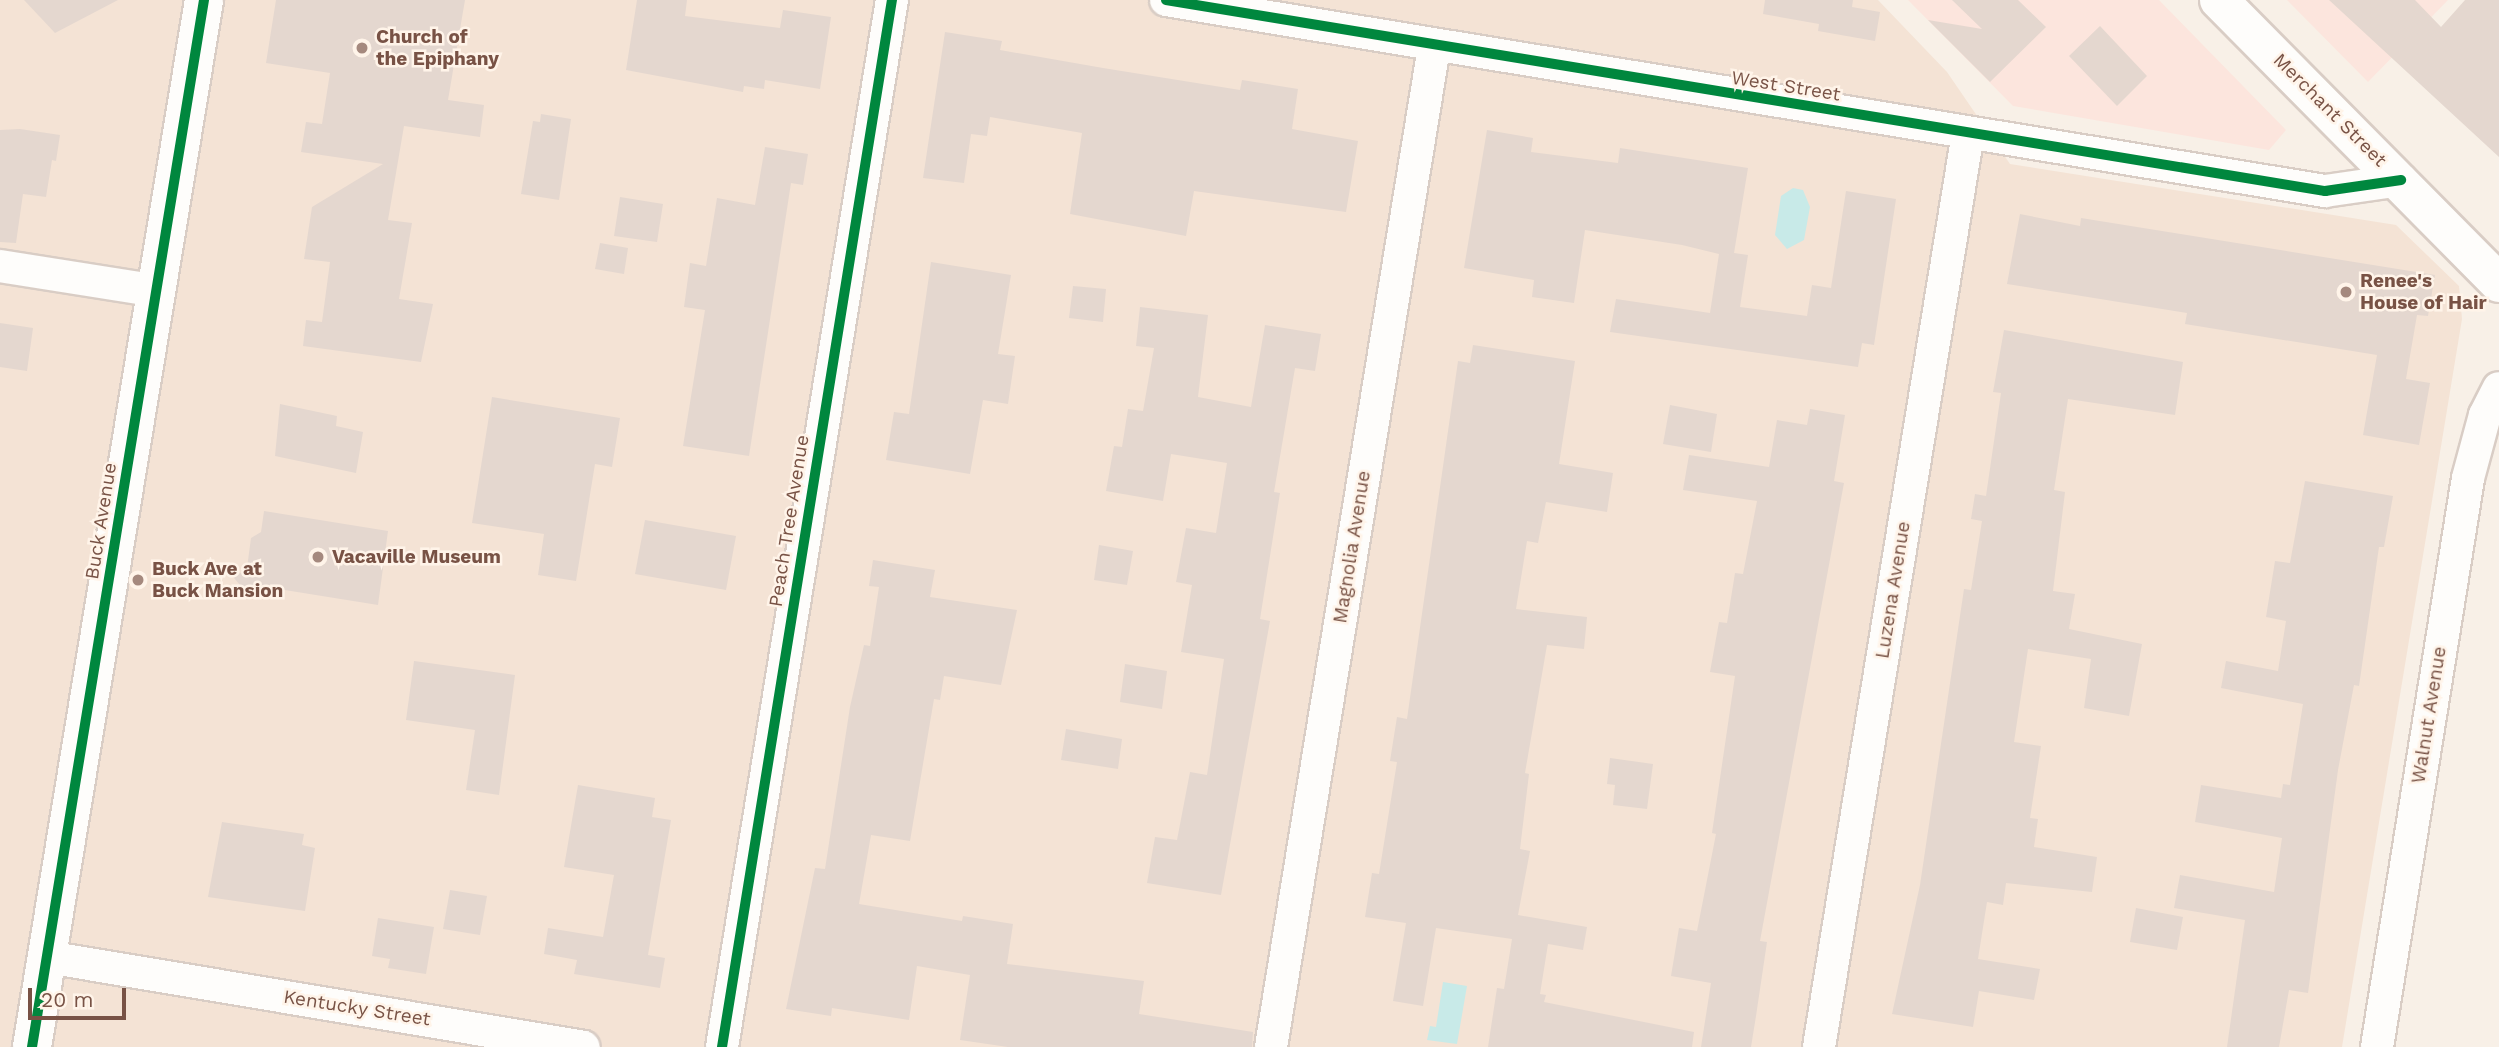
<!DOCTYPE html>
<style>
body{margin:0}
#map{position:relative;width:2499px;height:1047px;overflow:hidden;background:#f8f0e7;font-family:"Work Sans",sans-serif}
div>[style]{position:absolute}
.residential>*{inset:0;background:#f4e3d5}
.commercial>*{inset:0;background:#fce5dd}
.water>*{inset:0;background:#c8eae8}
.building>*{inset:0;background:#e4d7cf}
.roads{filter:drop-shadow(2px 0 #d9cdc5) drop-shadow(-2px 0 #d9cdc5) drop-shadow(0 2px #d9cdc5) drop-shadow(0 -2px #d9cdc5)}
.minor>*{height:32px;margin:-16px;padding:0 16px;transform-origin:16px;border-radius:16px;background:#fefdfb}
.tertiary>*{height:38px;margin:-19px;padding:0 19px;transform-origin:19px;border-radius:19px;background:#fefdfb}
.secondary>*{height:38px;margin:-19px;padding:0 19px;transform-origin:19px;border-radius:19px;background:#fefdfb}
.cycleway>*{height:10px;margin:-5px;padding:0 5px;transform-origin:5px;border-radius:5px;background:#00873e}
.dots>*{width:19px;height:19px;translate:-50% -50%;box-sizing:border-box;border:4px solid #fff4e9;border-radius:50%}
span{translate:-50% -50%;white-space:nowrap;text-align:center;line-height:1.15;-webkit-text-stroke:5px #fff4e9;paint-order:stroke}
.poi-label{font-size:19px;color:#785245;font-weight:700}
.left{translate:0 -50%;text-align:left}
.street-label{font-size:19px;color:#785245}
.scale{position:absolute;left:28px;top:988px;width:98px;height:32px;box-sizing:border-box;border:4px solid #785245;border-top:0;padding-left:9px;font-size:21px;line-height:24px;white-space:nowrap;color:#785245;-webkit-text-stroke:5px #fff4e9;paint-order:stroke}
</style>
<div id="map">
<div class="residential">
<i style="clip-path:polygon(0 0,1878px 0,1947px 72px,2010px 164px,2396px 225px,2459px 286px,2462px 319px,2342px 1047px,0 1047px)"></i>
</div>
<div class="commercial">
<i style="clip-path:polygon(1908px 0,2159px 0,2286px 130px,2269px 150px,2013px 106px)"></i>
<i style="clip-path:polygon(2287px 0,2448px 0,2368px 82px)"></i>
</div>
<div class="water">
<i style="clip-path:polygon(1793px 188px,1803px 190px,1810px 207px,1804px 240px,1787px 249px,1775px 235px,1781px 196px)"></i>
<i style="clip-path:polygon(1443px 982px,1467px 986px,1457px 1044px,1427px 1040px,1430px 1026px,1436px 1027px)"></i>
</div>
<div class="building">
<i style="clip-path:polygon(24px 0,118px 0,55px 33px)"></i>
<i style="clip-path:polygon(276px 0,465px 0,448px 100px,484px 105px,480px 137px,404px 126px,388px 220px,412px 223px,399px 299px,433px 304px,421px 362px,303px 346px,306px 320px,322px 322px,330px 262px,304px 259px,312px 207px,383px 164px,301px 152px,306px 122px,322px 124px,330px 73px,266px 63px)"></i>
<i style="clip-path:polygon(637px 0,687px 0,685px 16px,780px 28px,783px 10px,831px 17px,820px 89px,765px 80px,764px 89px,744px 86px,743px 92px,626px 70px)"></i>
<i style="clip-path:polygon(1765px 0,1853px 0,1852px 7px,1880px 12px,1875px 41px,1818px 31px,1819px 24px,1763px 14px)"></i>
<i style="clip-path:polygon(1952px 0,2018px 0,2046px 27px,1990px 82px,1928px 20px,1982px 29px)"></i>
<i style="clip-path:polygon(2329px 0,2415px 0,2441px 27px,2465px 0,2499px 0,2499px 157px)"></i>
<i style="clip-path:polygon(2100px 26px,2147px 76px,2117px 106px,2069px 56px)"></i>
<i style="clip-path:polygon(945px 32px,1002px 41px,1000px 50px,1103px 68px,1240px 90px,1242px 80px,1298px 89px,1292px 129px,1358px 141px,1346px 212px,1194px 191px,1186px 236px,1070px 214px,1082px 133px,990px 117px,987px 136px,971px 134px,964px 183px,923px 178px)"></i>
<i style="clip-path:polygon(541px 114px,571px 119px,559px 200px,521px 194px,533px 121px,540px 122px)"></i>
<i style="clip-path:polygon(20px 129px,60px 135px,56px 161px,52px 160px,46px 197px,23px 194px,16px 243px,0 242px,0 130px)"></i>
<i style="clip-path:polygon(1487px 130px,1533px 138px,1531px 152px,1618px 163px,1620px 148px,1748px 168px,1734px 253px,1748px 255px,1740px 307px,1807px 316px,1812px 285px,1831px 288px,1846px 191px,1896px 199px,1874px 345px,1862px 343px,1858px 367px,1610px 332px,1616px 299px,1710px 313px,1719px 254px,1682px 245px,1585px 230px,1574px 303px,1532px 297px,1534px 280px,1464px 268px)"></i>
<i style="clip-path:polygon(765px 147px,808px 154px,803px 185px,791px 183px,749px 456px,683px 446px,705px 310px,684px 307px,690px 263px,706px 266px,717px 198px,755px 205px)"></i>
<i style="clip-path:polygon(620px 197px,663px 204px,657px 242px,614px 236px)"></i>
<i style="clip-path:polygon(2020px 214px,2080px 226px,2081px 218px,2435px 275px,2428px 316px,2417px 315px,2406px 379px,2430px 383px,2419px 445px,2363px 435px,2377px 355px,2185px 324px,2187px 313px,2007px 284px)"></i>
<i style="clip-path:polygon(600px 243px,628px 248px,624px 274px,595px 269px)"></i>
<i style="clip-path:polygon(931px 262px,1011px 275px,998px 354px,1015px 356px,1008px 404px,983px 400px,970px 474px,886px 460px,894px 412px,909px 414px)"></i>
<i style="clip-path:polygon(1073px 286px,1106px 289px,1103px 322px,1069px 318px)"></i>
<i style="clip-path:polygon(1140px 307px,1208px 315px,1198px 397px,1251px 407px,1265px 325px,1321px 334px,1315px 371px,1295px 368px,1274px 492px,1280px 493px,1260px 619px,1270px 621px,1221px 895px,1147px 883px,1155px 837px,1177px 840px,1190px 772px,1207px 775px,1224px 659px,1181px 652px,1192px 585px,1176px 582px,1186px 528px,1216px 533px,1227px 463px,1171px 454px,1163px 501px,1106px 491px,1114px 446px,1122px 447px,1128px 409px,1143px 411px,1154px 348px,1136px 346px)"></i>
<i style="clip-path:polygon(0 323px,33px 328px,27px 371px,0 367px)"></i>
<i style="clip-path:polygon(2004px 330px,2183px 362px,2175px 415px,2068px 399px,2054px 490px,2065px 492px,2053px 591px,2075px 594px,2069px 629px,2142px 644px,2129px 716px,2084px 708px,2091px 659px,2028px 649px,2014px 742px,2041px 746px,2030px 818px,2038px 819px,2034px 847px,2097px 857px,2092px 892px,2006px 883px,2003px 905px,1987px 902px,1978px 959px,2040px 969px,2034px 1000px,1979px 991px,1973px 1027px,1892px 1014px,1920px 885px,1964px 589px,1971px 590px,1982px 521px,1971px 519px,1975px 494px,1986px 496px,2001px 393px,1993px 392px)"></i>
<i style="clip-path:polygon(1473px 345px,1575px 361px,1559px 464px,1613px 473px,1607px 512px,1546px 502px,1538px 543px,1527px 541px,1516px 609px,1587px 617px,1584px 649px,1547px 645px,1525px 773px,1529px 774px,1520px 849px,1530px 851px,1518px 915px,1587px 927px,1583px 950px,1548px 944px,1540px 994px,1546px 995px,1544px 1002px,1694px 1032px,1692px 1047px,1488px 1047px,1497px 988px,1504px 989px,1512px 939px,1436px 928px,1423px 1006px,1393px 1001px,1406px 923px,1365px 917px,1372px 873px,1379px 874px,1397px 762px,1390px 761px,1397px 717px,1407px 719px,1458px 361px,1470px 363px)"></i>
<i style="clip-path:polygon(492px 397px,620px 418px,612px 467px,595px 464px,576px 581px,538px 575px,544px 534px,472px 523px)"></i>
<i style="clip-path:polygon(280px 404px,337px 416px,336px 426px,363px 432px,356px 473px,275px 456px)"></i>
<i style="clip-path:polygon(1670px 405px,1717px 414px,1711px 452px,1663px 444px)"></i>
<i style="clip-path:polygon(1810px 409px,1845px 415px,1834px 481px,1844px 483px,1760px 941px,1767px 942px,1756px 1016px,1751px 1047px,1701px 1047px,1711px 983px,1671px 976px,1679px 928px,1697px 931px,1716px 834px,1712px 833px,1735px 676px,1710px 672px,1719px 622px,1727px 623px,1735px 573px,1743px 574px,1757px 501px,1683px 490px,1689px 455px,1769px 467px,1777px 420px,1807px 425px)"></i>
<i style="clip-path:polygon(2305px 481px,2393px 496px,2384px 547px,2379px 547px,2359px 686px,2354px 685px,2338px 770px,2308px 993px,2289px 990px,2279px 1047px,2227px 1047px,2245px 920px,2174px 908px,2180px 875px,2274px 892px,2282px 838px,2195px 822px,2201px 785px,2281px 798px,2283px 784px,2290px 785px,2303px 704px,2221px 688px,2226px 661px,2278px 671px,2286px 621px,2266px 617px,2275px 561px,2290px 563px)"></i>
<i style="clip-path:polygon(264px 511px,388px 531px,378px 605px,266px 587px,257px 594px,246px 592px,234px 578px,247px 568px,251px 538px,261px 532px)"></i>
<i style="clip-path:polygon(645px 520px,736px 536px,726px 590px,635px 574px)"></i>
<i style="clip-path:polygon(1099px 545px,1133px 551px,1127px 585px,1094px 580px)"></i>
<i style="clip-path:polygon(873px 560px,935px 570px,930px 597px,1017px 610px,1001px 685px,944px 676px,940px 700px,934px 699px,910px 841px,871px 835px,859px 904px,962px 921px,963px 916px,1013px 924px,1007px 964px,1144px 981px,1139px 1014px,1253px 1032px,1252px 1047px,1008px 1047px,960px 1040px,970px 975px,917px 966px,909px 1020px,832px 1008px,831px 1016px,786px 1009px,815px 868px,825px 869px,850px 707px,864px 645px,870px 646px,879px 587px,869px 586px)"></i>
<i style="clip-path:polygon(414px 661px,515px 675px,499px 795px,466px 790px,475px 730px,406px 720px)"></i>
<i style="clip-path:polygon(1125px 664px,1167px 671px,1162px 709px,1120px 702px)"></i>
<i style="clip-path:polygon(1066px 729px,1122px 739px,1118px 769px,1061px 760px)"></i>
<i style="clip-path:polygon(1610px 758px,1653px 764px,1647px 809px,1613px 805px,1615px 785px,1607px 784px)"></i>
<i style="clip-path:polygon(578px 785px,655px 798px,652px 817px,671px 820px,648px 955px,665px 958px,660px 988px,574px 974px,577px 960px,544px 954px,548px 928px,603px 937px,614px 875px,564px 867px)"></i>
<i style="clip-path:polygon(222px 822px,304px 834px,302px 845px,315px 848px,305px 911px,208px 897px)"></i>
<i style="clip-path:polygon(450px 890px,487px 896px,480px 935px,443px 929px)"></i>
<i style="clip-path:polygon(2136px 908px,2183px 917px,2177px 950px,2130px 942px)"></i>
<i style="clip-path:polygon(378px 918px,434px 927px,426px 974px,388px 968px,390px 959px,372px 956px)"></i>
</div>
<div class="roads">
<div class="minor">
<i style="left:1166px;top:0;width:1175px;rotate:9.36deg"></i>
<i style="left:2325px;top:191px;width:77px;rotate:-8.2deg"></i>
<i style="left:0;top:266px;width:159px;rotate:9deg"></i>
<i style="left:47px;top:957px;width:544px;rotate:9.51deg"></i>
<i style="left:722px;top:1047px;width:1061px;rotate:-80.78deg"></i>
<i style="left:1271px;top:1047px;width:1013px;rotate:-80.74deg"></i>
<i style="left:1819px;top:1047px;width:926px;rotate:-80.74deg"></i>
<i style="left:2377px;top:1047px;width:576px;rotate:-80.91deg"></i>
<i style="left:2468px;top:478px;width:65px;rotate:-74.9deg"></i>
<i style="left:2485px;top:415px;width:30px;rotate:-63deg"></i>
</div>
<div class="tertiary">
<i style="left:32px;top:1047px;width:1061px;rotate:-80.67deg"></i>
</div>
<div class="secondary">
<i style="left:2219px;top:0;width:398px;rotate:45.3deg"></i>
</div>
</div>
<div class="cycleway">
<i style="left:1166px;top:0;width:1175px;rotate:9.36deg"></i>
<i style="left:2325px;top:191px;width:77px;rotate:-8.2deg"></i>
<i style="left:32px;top:1047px;width:1061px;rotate:-80.67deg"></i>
<i style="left:722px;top:1047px;width:1061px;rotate:-80.78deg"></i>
</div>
<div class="dots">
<i style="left:362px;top:48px;background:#a5897e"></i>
<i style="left:2346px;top:292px;background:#a5897e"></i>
<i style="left:318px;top:557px;background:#a5897e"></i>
<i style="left:138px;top:580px;background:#a5897e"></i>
</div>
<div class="poi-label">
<span class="left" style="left:376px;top:48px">Church of<br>the Epiphany</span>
<span class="left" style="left:2360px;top:292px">Renee's<br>House of Hair</span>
<span class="left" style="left:332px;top:557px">Vacaville Museum</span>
<span class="left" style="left:152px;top:580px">Buck Ave at<br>Buck Mansion</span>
</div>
<div class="street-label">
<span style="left:1786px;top:86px;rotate:9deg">West Street</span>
<span style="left:2330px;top:110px;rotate:45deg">Merchant Street</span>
<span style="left:101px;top:521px;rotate:-81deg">Buck Avenue</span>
<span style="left:789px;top:521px;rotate:-81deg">Peach Tree Avenue</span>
<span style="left:1352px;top:547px;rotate:-81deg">Magnolia Avenue</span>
<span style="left:1893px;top:590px;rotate:-81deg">Luzena Avenue</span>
<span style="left:2429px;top:715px;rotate:-81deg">Walnut Avenue</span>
<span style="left:357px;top:1008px;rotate:9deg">Kentucky Street</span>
</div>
<div class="scale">20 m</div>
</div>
